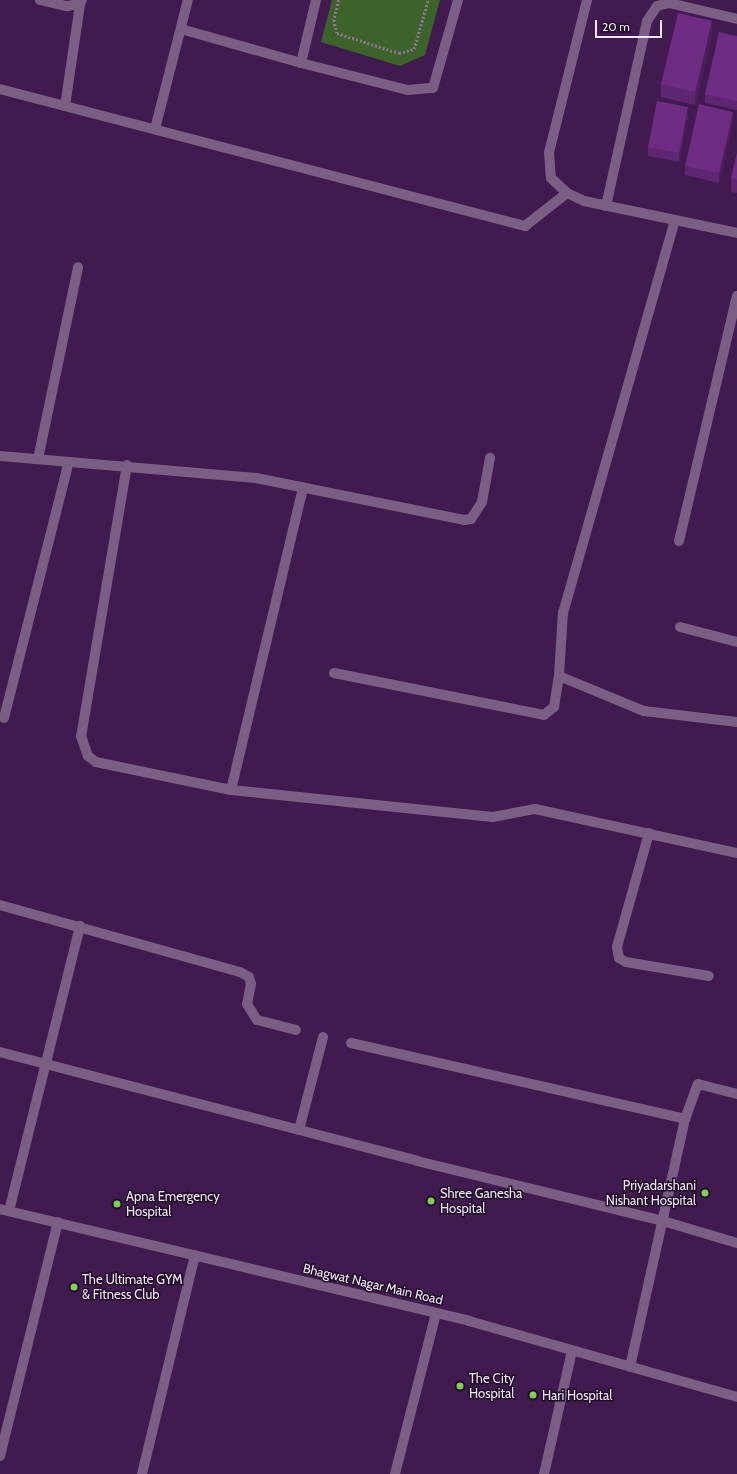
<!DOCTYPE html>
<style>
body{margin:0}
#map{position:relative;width:737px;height:1474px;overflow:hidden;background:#411a4f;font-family:Cabin,sans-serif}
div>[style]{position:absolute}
.green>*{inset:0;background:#3c6329}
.path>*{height:2.5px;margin-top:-1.25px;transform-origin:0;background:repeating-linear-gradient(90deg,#91739c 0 2px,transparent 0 4px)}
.minor>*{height:10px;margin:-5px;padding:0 5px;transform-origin:5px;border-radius:5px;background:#7a5e84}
.wall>*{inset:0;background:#5f2672}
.shaded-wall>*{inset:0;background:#4e1f5d}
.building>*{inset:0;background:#6f2c85}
.dots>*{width:11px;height:11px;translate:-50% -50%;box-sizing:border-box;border:2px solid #1f0e25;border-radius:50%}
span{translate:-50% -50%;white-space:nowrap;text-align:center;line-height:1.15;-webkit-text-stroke:3px #1f0e25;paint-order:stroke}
.poi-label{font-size:13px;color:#f5e2fc}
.right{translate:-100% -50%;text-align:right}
.left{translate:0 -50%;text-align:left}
.street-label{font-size:13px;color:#f5e2fc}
.scale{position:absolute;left:595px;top:20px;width:67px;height:18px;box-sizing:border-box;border:2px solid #f5e2fc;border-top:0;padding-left:5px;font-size:12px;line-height:14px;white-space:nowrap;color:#f5e2fc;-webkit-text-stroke:3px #1f0e25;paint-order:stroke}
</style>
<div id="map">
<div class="green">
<i style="clip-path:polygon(332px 0,440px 0,425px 55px,400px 66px,321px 42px)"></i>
</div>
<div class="path">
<i style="left:339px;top:0;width:21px;rotate:104deg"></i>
<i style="left:334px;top:20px;width:13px;rotate:77deg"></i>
<i style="left:337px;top:33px;width:65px;rotate:17.9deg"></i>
<i style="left:399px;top:53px;width:16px;rotate:-15deg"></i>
<i style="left:414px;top:49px;width:51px;rotate:-74.1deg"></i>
</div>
<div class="minor">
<i style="left:40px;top:0;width:28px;rotate:13deg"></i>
<i style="left:67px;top:6px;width:13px;rotate:-9deg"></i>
<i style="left:80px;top:4px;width:4px;rotate:-63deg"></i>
<i style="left:316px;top:0;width:65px;rotate:103.4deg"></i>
<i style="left:301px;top:63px;width:110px;rotate:14.2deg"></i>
<i style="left:408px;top:90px;width:25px;rotate:-5deg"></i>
<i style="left:433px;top:88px;width:91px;rotate:-74.1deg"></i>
<i style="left:587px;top:0;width:157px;rotate:104deg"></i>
<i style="left:549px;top:152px;width:26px;rotate:86deg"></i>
<i style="left:551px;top:178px;width:22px;rotate:43deg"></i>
<i style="left:567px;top:193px;width:19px;rotate:25deg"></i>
<i style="left:584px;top:201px;width:156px;rotate:11.8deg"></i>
<i style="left:181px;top:29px;width:125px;rotate:15.8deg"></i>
<i style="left:0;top:89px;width:543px;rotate:14.63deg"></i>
<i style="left:525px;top:226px;width:53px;rotate:-38.2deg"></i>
<i style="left:65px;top:106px;width:103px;rotate:-81.6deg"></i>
<i style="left:155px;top:129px;width:133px;rotate:-75.7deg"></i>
<i style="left:606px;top:206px;width:189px;rotate:-77.5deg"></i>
<i style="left:647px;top:21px;width:18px;rotate:-56deg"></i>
<i style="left:657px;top:6px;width:12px;rotate:-14deg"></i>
<i style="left:669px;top:3px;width:70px;rotate:13.2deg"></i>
<i style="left:675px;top:220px;width:408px;rotate:105.9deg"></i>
<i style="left:563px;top:612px;width:64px;rotate:93.6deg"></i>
<i style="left:559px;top:676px;width:92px;rotate:22.4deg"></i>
<i style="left:644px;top:711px;width:94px;rotate:6.7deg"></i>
<i style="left:0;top:456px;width:257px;rotate:4.9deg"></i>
<i style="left:256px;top:478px;width:212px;rotate:11.4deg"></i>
<i style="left:464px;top:520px;width:7px;rotate:-8deg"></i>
<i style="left:471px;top:519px;width:20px;rotate:-57deg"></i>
<i style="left:482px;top:502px;width:45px;rotate:-79.7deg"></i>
<i style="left:38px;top:459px;width:196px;rotate:-78.2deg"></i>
<i style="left:127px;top:465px;width:275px;rotate:99.6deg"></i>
<i style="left:81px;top:736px;width:21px;rotate:71deg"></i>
<i style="left:88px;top:756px;width:10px;rotate:37deg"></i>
<i style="left:96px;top:762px;width:138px;rotate:11.7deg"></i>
<i style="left:231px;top:790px;width:263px;rotate:5.9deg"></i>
<i style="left:493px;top:817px;width:43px;rotate:-10.8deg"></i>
<i style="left:535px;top:809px;width:207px;rotate:12.3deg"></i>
<i style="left:679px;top:541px;width:252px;rotate:-76.7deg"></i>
<i style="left:680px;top:627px;width:59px;rotate:14.7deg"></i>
<i style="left:334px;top:673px;width:214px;rotate:11.3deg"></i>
<i style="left:544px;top:715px;width:13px;rotate:-39deg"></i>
<i style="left:554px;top:707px;width:31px;rotate:-81deg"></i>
<i style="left:4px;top:718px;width:264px;rotate:-75.8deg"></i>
<i style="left:231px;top:790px;width:311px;rotate:-76.6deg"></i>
<i style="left:649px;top:833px;width:118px;rotate:105.7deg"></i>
<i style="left:617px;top:947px;width:11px;rotate:80deg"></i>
<i style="left:619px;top:958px;width:8px;rotate:30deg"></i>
<i style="left:626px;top:962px;width:84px;rotate:9.6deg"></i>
<i style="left:0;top:905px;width:249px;rotate:15.6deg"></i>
<i style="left:240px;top:972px;width:10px;rotate:29deg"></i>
<i style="left:249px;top:977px;width:7px;rotate:74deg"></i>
<i style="left:251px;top:984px;width:20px;rotate:101deg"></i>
<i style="left:247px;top:1004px;width:19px;rotate:58deg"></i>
<i style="left:257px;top:1020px;width:40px;rotate:14.4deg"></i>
<i style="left:351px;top:1043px;width:343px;rotate:12.8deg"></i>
<i style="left:685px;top:1119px;width:37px;rotate:-70deg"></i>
<i style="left:698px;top:1084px;width:40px;rotate:14.4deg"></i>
<i style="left:0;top:1052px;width:431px;rotate:14.6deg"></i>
<i style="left:417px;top:1161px;width:253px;rotate:13.7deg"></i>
<i style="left:663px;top:1221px;width:77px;rotate:16.6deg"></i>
<i style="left:299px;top:1130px;width:96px;rotate:-75.5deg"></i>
<i style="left:0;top:1209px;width:482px;rotate:13.4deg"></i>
<i style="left:469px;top:1321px;width:279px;rotate:15.8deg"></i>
<i style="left:9px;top:1211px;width:294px;rotate:-76deg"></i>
<i style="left:630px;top:1367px;width:254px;rotate:-77.5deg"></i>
<i style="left:0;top:1456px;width:241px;rotate:-76.1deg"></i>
<i style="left:142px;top:1474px;width:225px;rotate:-76.4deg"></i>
<i style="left:395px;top:1474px;width:166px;rotate:-75.7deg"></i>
<i style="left:544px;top:1474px;width:126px;rotate:-77.2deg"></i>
</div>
<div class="wall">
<i style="clip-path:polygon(712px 35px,695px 105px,661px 97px,661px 84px)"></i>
<i style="clip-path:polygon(737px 36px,737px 110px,705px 103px,705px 94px)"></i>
<i style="clip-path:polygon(688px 116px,679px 162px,648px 156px,648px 147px)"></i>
<i style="clip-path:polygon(733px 122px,719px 183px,685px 175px,685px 166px)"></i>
<i style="clip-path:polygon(737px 153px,737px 193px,731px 192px,731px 178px)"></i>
</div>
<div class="shaded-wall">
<i style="clip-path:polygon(712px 21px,712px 35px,695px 105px,695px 92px)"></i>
<i style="clip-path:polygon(688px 107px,688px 116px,679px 162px,679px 153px)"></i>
<i style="clip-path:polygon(733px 112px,733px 122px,719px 183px,719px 173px)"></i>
</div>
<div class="building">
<i style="clip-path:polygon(678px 13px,712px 21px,695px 92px,661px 84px)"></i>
<i style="clip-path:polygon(719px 32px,737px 36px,737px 101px,705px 94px)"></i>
<i style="clip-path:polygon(657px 101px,688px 107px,679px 153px,648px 147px)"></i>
<i style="clip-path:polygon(699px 104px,733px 112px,719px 173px,685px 166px)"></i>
<i style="clip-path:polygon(737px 153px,737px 180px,731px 178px)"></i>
</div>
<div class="dots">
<i style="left:705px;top:1193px;background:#7dd154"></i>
<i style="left:431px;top:1201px;background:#7dd154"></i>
<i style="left:117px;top:1204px;background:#7dd154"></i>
<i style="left:74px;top:1287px;background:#7dd154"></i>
<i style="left:460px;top:1386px;background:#7dd154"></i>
<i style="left:533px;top:1395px;background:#7dd154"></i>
</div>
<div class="poi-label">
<span class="right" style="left:696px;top:1193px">Priyadarshani<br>Nishant Hospital</span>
<span class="left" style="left:440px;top:1201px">Shree Ganesha<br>Hospital</span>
<span class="left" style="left:126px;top:1204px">Apna Emergency<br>Hospital</span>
<span class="left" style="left:82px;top:1287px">The Ultimate GYM<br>&amp; Fitness Club</span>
<span class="left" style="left:469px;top:1386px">The City<br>Hospital</span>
<span class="left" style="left:542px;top:1395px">Hari Hospital</span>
</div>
<div class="street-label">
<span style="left:373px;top:1284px;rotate:13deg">Bhagwat Nagar Main Road</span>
</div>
<div class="scale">20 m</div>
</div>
